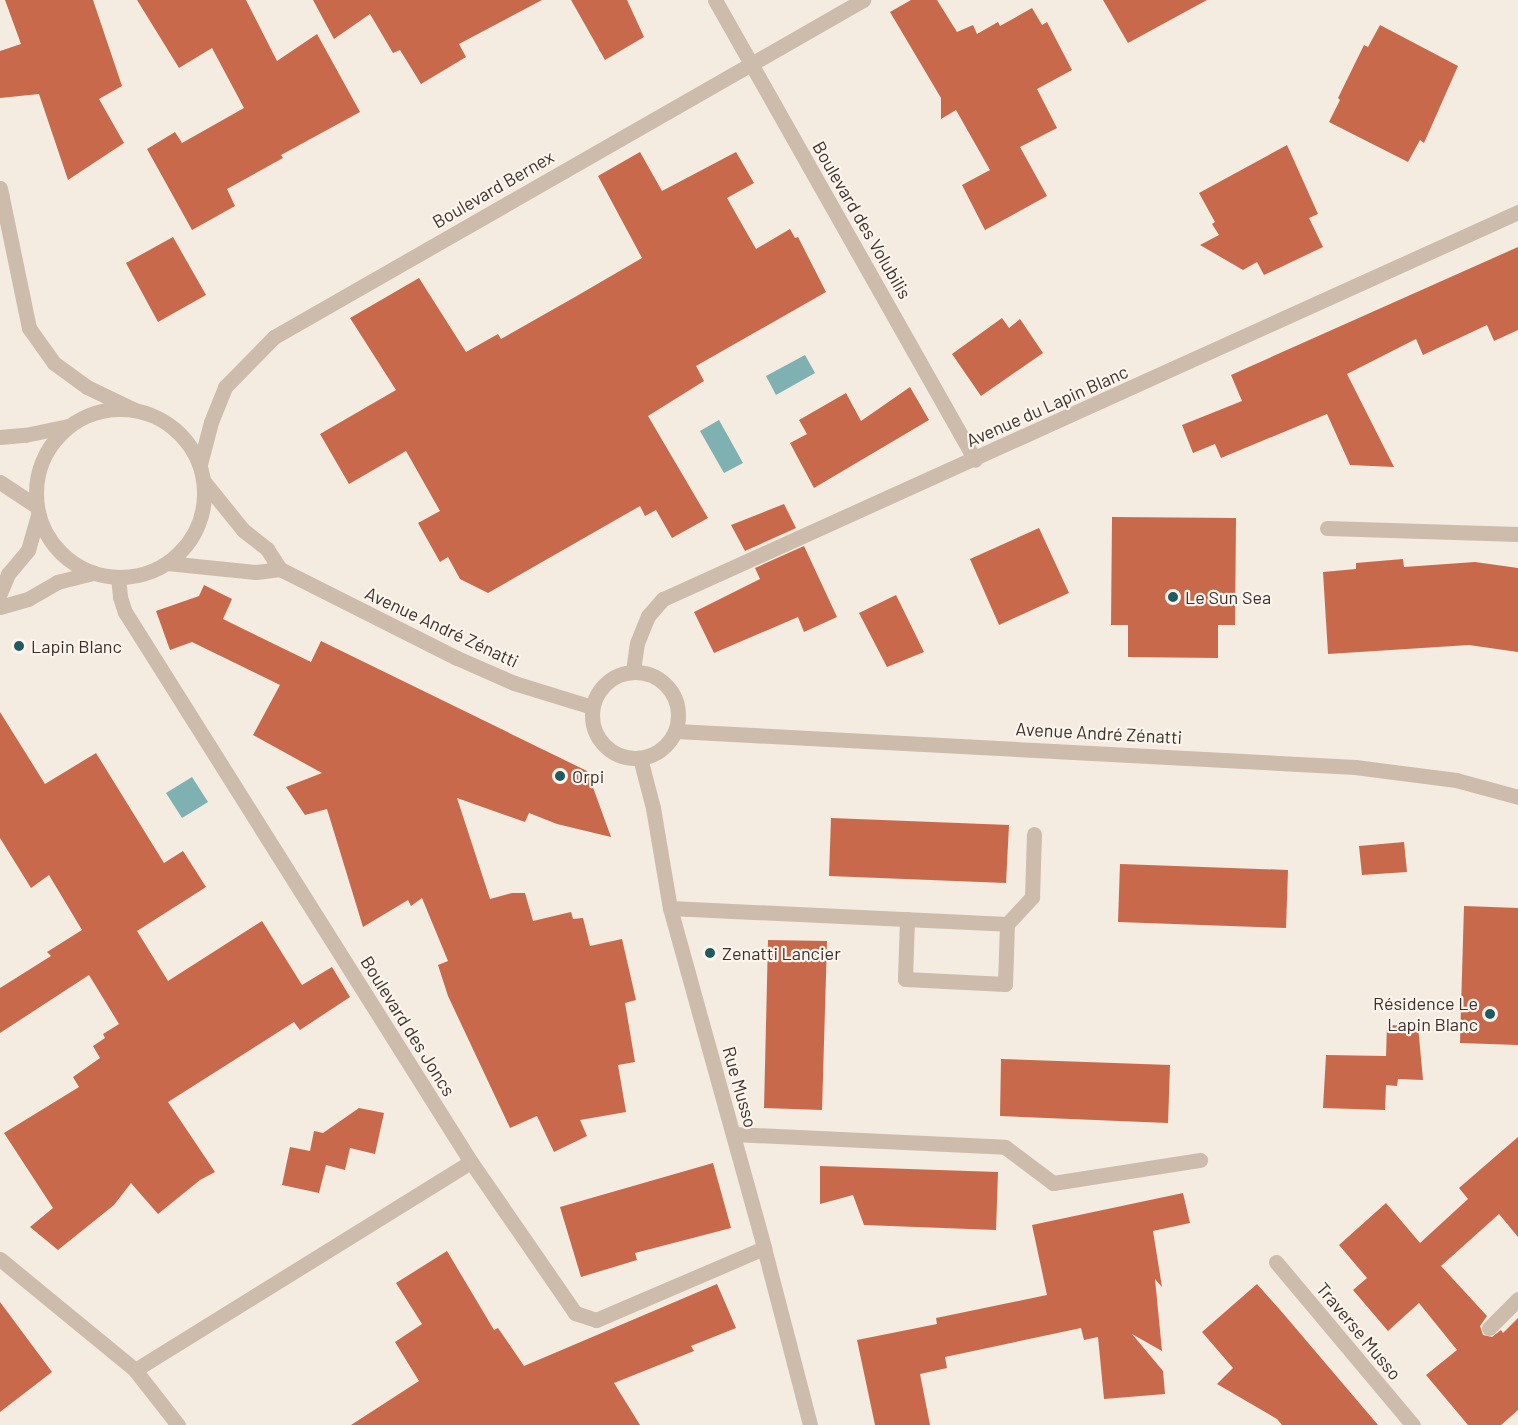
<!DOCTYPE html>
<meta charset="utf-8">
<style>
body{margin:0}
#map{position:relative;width:1518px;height:1425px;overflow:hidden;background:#f4ebe1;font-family:Barlow,sans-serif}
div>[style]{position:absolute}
.water>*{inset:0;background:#7fb0b2}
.building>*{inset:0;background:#c8694b}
.service>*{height:15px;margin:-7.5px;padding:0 7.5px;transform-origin:7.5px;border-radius:7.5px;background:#cdbbac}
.minor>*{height:15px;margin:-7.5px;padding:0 7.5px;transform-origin:7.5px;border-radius:7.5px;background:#cdbbac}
.tertiary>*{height:15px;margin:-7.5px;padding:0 7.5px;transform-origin:7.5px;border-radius:7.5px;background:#cdbbac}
.tertiary>.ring{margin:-7.5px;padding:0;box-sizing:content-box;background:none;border:15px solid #cdbbac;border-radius:50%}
.dots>*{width:16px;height:16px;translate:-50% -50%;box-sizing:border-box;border:3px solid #fbf5ee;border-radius:50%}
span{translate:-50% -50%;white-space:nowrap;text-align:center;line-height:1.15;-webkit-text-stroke:4.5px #fbf5ee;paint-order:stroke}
.street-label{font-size:18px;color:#3b302b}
.poi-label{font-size:18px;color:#3b302b}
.left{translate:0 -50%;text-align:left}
.right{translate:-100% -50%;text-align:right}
</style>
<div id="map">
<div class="water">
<i style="clip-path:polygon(805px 355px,815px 373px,776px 395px,766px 376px)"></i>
<i style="clip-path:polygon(719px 420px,743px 463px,724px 473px,700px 431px)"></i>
<i style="clip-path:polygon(192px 777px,208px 802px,182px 818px,166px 793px)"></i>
</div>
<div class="building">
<i style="clip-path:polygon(5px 0,93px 0,122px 86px,99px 99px,124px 143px,68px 180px,39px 94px,0 98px,0 51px,21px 44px)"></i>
<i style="clip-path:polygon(137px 0,246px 0,277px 61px,317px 34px,360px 112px,281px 155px,283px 158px,227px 189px,235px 206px,192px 230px,147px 149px,175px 132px,182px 143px,244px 108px,212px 48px,179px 68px)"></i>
<i style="clip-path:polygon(313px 0,542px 0,459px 44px,466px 57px,421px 84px,400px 50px,393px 53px,370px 14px,334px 39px)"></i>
<i style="clip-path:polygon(571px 0,627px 0,644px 37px,605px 60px)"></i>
<i style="clip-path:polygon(911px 0,937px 0,957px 32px,973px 25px,977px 34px,998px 22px,1000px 26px,1032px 8px,1042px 25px,1047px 22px,1072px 70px,1037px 89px,1057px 128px,1020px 147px,1047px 196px,985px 230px,962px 185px,990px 170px,956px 110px,941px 119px,941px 98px,890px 12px)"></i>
<i style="clip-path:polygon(1103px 0,1207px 0,1128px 43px)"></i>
<i style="clip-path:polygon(1380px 25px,1458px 66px,1424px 143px,1420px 140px,1408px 162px,1329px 122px,1340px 100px,1338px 98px,1364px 45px,1368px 47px)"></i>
<i style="clip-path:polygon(1287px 145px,1318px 214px,1309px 218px,1323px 247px,1264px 275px,1257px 262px,1243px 270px,1200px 245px,1219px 235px,1212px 224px,1215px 222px,1199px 193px)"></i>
<i style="clip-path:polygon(640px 152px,662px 191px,736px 152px,754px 183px,727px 198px,756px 249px,790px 229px,795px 238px,798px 237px,826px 292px,696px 366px,704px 381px,648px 416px,708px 518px,672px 538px,656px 510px,645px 516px,640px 506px,488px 593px,460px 579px,448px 557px,440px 562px,418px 523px,440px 511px,406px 451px,349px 484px,320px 434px,396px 390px,350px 318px,419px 278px,466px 352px,498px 334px,501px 339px,575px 297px,642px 258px,598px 176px)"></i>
<i style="clip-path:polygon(173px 237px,206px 295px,158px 322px,126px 263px)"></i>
<i style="clip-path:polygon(1518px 247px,1518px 330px,1494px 341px,1487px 325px,1423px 355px,1416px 339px,1347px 374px,1394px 467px,1350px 465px,1327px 414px,1221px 458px,1215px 444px,1193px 453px,1182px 425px,1242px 401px,1231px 375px)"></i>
<i style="clip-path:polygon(1002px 318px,1009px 328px,1020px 319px,1043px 353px,981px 396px,952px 354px)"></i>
<i style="clip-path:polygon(910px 387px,929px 420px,814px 488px,790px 443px,807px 434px,799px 420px,846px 393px,861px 421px)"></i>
<i style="clip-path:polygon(784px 504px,796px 528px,745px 551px,731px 525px)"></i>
<i style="clip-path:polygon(1112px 517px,1236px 518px,1235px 625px,1218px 625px,1218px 658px,1128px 657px,1128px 625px,1111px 625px)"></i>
<i style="clip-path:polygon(1039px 528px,1069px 593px,999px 625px,970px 559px)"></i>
<i style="clip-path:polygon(804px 546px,837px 617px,804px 632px,798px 617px,714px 653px,694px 612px,760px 579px,755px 568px)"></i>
<i style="clip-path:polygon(1403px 559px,1404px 567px,1475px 562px,1518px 568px,1518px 652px,1469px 645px,1328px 654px,1323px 572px,1356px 569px,1356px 563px)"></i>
<i style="clip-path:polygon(204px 585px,232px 599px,223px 619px,311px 662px,321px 641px,587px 771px,611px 837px,557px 824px,529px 813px,525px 822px,457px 798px,490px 899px,512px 893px,525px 893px,533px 921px,571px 912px,573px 919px,583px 918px,590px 946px,622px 939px,636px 1000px,625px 1003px,635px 1062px,618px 1065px,626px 1112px,580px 1120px,587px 1136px,554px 1152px,537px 1116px,510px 1128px,448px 996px,438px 965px,448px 961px,422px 898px,411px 906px,408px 900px,363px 927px,327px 809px,305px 815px,286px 787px,322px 773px,253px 735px,280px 685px,192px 642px,170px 650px,156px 611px,199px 596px)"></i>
<i style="clip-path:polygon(896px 595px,924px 652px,887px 667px,859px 613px)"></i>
<i style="clip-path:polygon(0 712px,45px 784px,96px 753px,164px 863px,183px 851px,206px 887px,137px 931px,168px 981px,262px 921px,302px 985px,332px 967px,350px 997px,300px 1030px,294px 1022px,168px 1102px,215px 1172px,200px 1180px,158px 1214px,131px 1183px,114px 1205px,58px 1250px,30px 1227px,53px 1208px,4px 1133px,79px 1087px,73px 1077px,100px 1058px,93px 1046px,105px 1038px,103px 1034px,119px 1024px,89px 975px,0 1033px,0 988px,51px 956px,47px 952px,82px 930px,49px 875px,31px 888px,0 838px)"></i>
<i style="clip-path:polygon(831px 818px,1009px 825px,1006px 883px,829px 876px)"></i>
<i style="clip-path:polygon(1404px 842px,1407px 872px,1362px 875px,1359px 846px)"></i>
<i style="clip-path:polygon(1120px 864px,1288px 870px,1286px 928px,1118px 922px)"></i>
<i style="clip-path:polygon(1464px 906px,1518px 908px,1518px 1045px,1460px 1043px)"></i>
<i style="clip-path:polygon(768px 940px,827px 941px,822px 1110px,764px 1108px)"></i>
<i style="clip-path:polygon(1387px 1025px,1418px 1026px,1423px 1080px,1398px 1079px,1397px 1086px,1386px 1085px,1385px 1110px,1323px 1108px,1326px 1055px,1386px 1056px)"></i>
<i style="clip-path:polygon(1001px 1059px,1170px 1065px,1168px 1123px,1000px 1116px)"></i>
<i style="clip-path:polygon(359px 1108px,384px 1113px,375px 1154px,350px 1148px,345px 1170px,326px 1165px,319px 1193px,282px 1185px,290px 1147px,310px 1151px,314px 1131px,323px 1133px)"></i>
<i style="clip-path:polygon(1518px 1137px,1518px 1237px,1499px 1214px,1441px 1266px,1487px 1316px,1480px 1326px,1483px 1335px,1492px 1337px,1501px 1330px,1503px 1333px,1518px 1318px,1518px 1410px,1501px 1425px,1468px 1425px,1426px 1375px,1457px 1350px,1419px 1303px,1388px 1331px,1353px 1290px,1367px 1278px,1339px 1245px,1386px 1203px,1420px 1243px,1468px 1199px,1459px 1188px)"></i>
<i style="clip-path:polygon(713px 1163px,731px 1228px,635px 1253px,637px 1260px,581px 1277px,560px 1207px)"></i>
<i style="clip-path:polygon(820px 1166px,998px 1172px,996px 1230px,864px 1225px,853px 1195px,820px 1204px)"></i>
<i style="clip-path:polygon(1183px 1193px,1190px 1223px,1153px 1231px,1162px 1287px,1155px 1279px,1162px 1351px,1132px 1334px,1163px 1371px,1165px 1394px,1104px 1399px,1098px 1337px,1084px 1340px,1081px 1328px,945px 1357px,947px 1368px,920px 1374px,930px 1425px,875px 1425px,857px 1340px,937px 1324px,936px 1318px,1047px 1295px,1032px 1225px)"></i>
<i style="clip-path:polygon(447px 1251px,494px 1330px,498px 1328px,524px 1366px,717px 1284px,736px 1328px,691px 1346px,694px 1351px,614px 1383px,640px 1425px,351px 1425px,419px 1381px,395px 1342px,422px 1324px,396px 1283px)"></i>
<i style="clip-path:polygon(1257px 1284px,1281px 1311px,1378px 1425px,1282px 1425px,1277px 1419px,1217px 1384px,1233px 1368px,1202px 1332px)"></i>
<i style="clip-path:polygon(0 1302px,52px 1372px,0 1412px)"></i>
</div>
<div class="service">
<i style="left:1327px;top:528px;width:191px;rotate:1.8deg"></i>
<i style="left:670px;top:908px;width:337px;rotate:2.7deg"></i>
<i style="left:1007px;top:924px;width:37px;rotate:-47deg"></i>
<i style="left:1032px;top:897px;width:63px;rotate:-88.2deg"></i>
<i style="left:907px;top:919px;width:60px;rotate:91.9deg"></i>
<i style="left:905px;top:979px;width:100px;rotate:2.9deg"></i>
<i style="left:1005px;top:984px;width:60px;rotate:-88.1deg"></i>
<i style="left:733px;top:1134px;width:272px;rotate:2.7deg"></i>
<i style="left:1005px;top:1147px;width:60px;rotate:36.9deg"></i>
<i style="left:1053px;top:1183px;width:149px;rotate:-8.9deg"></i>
<i style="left:0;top:1259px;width:175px;rotate:39.4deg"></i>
<i style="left:1489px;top:1328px;width:41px;rotate:-45deg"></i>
<i style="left:178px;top:1425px;width:70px;rotate:-128deg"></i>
<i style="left:135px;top:1370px;width:395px;rotate:-31.8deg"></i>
</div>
<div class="minor">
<i style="left:715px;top:0;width:528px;rotate:60.52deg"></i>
<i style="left:0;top:188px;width:143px;rotate:78.3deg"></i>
<i style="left:29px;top:328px;width:43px;rotate:54.5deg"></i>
<i style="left:54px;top:363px;width:41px;rotate:36deg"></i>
<i style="left:87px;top:387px;width:53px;rotate:25.6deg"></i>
<i style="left:0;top:437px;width:25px;rotate:-5deg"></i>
<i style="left:25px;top:435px;width:44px;rotate:-11.8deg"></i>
<i style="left:200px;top:464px;width:43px;rotate:-75.3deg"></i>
<i style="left:211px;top:422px;width:38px;rotate:-68deg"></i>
<i style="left:225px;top:387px;width:70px;rotate:-45.6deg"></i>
<i style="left:274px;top:337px;width:679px;rotate:-29.78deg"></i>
<i style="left:0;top:482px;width:43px;rotate:33.7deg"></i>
<i style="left:118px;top:577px;width:20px;rotate:84deg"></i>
<i style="left:120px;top:597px;width:16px;rotate:72deg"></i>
<i style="left:125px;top:612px;width:650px;rotate:57.83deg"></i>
<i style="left:471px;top:1162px;width:183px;rotate:55.4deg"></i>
<i style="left:575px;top:1313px;width:22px;rotate:18deg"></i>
<i style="left:596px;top:1320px;width:183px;rotate:-23.2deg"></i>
<i style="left:633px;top:671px;width:28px;rotate:-82deg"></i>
<i style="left:637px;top:643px;width:29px;rotate:-68deg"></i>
<i style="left:648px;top:616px;width:23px;rotate:-49deg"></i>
<i style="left:663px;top:599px;width:939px;rotate:-24.35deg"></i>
<i style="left:640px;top:758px;width:52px;rotate:75.4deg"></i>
<i style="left:653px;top:808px;width:101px;rotate:80.4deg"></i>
<i style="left:670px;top:908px;width:353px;rotate:74.5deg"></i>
<i style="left:764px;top:1248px;width:183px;rotate:75.4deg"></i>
<i style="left:1276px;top:1262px;width:213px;rotate:50deg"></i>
</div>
<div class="tertiary">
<i class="ring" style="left:36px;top:409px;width:153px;height:153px"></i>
<i style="left:205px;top:483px;width:60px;rotate:51deg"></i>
<i style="left:243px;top:530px;width:31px;rotate:38deg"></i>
<i style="left:267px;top:549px;width:24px;rotate:57deg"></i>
<i style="left:280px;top:569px;width:198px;rotate:26.7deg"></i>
<i style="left:457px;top:658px;width:62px;rotate:23.7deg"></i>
<i style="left:514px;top:683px;width:82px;rotate:17.1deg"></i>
<i style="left:167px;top:563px;width:89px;rotate:5.8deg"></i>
<i style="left:256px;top:572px;width:24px;rotate:-7deg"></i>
<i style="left:0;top:593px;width:21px;rotate:-67deg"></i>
<i style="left:8px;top:574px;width:31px;rotate:-50deg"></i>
<i style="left:28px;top:550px;width:36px;rotate:-74deg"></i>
<i style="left:0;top:607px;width:29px;rotate:-16deg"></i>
<i style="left:28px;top:599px;width:34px;rotate:-30deg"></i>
<i style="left:57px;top:582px;width:38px;rotate:-14deg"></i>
<i class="ring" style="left:592px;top:672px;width:71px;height:71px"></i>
<i style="left:676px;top:731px;width:680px;rotate:3.03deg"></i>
<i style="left:1355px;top:767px;width:102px;rotate:7.3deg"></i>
<i style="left:1456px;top:780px;width:64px;rotate:15.3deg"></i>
</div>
<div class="dots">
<i style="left:1173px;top:597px;background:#1f5a5e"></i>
<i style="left:19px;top:646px;background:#1f5a5e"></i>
<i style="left:560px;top:776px;background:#1f5a5e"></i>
<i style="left:710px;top:953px;background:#1f5a5e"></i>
<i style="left:1490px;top:1014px;background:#1f5a5e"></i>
</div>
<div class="street-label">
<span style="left:493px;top:189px;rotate:-30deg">Boulevard Bernex</span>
<span style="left:862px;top:220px;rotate:60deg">Boulevard des Volubilis</span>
<span style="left:1047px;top:406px;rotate:-24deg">Avenue du Lapin Blanc</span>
<span style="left:442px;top:627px;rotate:25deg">Avenue André Zénatti</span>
<span style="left:1099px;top:733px;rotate:3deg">Avenue André Zénatti</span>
<span style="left:408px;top:1026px;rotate:58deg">Boulevard des Joncs</span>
<span style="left:740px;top:1087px;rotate:74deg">Rue Musso</span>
<span style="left:1359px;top:1331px;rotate:50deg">Traverse Musso</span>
</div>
<div class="poi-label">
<span class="left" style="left:1185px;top:597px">Le Sun Sea</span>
<span class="left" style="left:31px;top:646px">Lapin Blanc</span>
<span class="left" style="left:572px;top:776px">Orpi</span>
<span class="left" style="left:722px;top:953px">Zenatti Lancier</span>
<span class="right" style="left:1478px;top:1014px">Résidence Le<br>Lapin Blanc</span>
</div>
</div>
